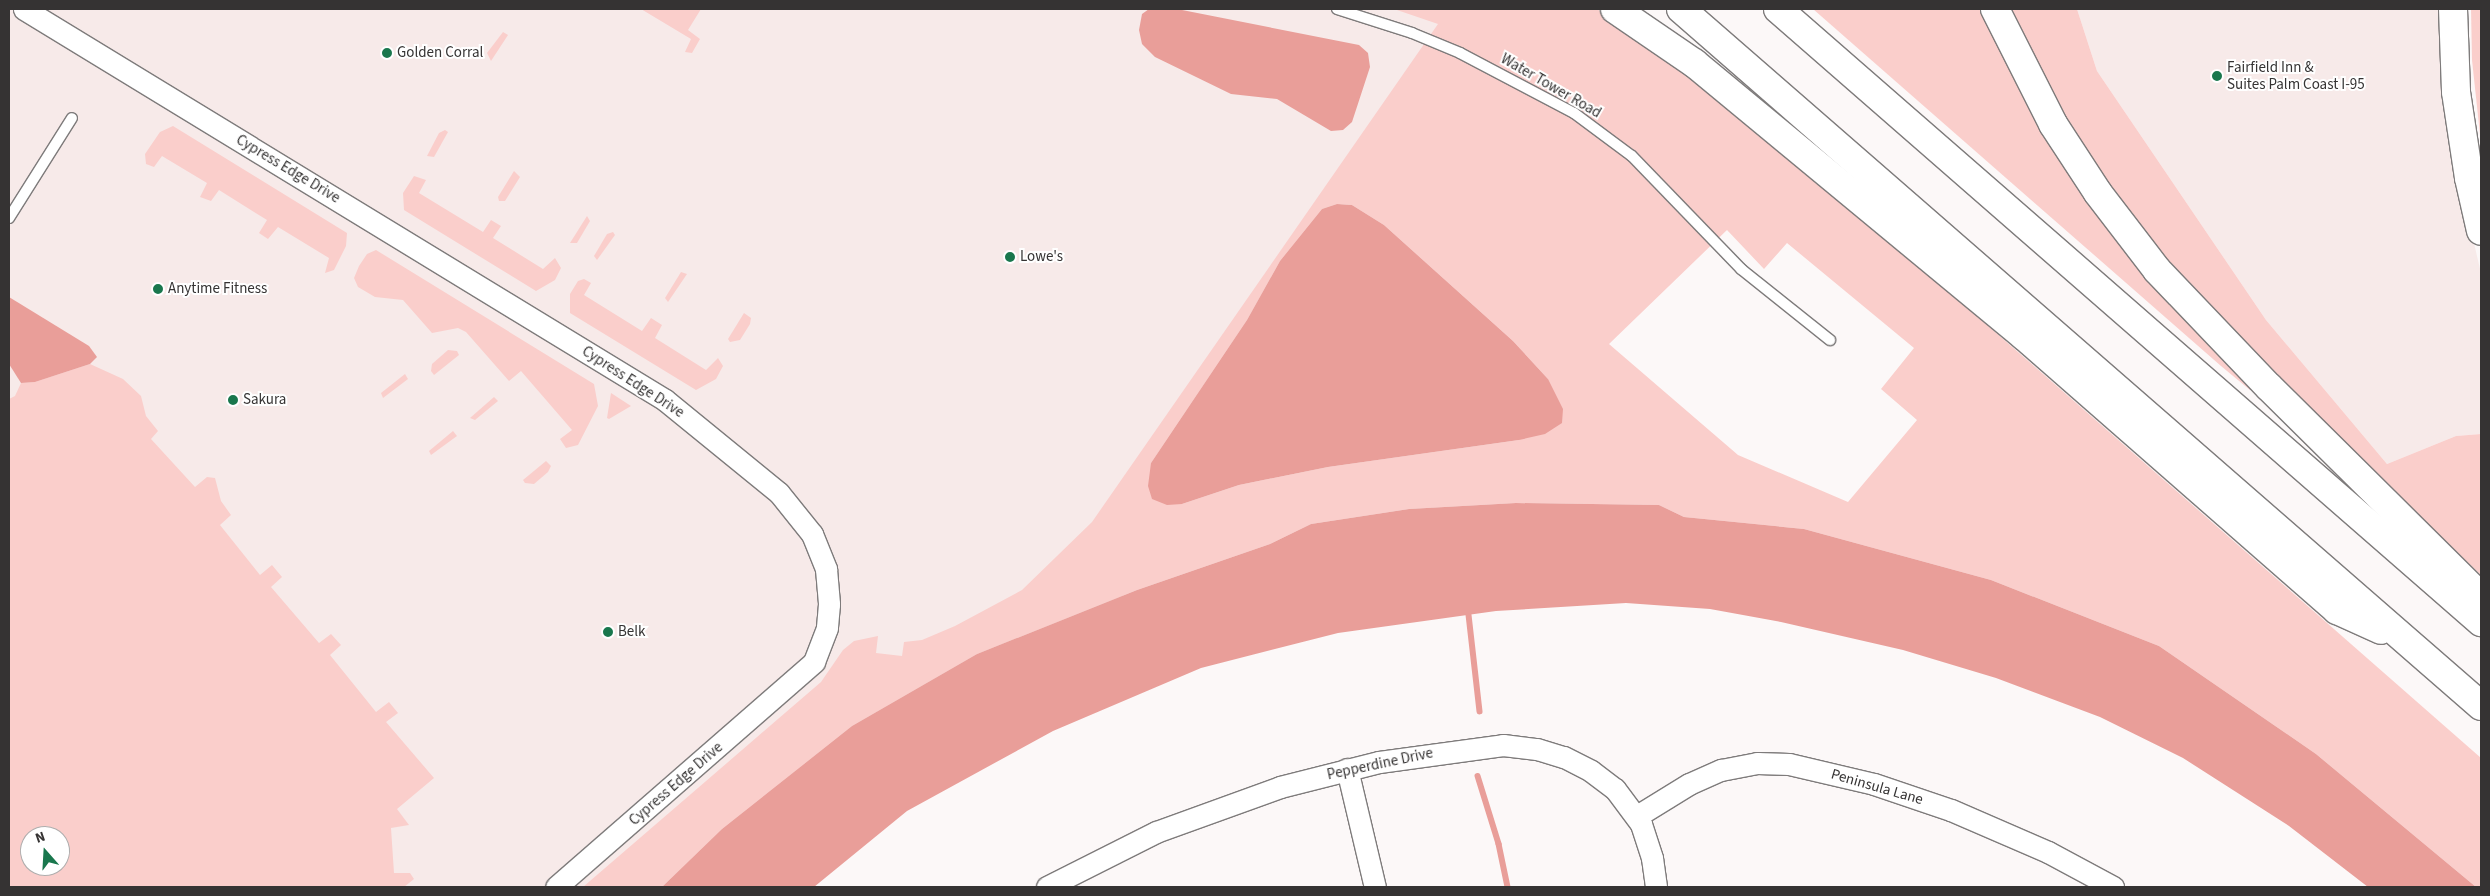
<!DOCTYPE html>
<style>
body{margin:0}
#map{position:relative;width:2490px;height:896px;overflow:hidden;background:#fcf8f8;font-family:"Source Sans 3",sans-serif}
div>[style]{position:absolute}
.built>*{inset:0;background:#f7eae9}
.green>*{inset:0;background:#facecb}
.water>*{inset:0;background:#e99e99}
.stream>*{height:5.5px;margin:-2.75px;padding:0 2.75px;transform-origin:2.75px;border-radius:2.75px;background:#e99e99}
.roads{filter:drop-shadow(1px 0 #7e7b7b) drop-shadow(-1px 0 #7e7b7b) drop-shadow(0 1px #7e7b7b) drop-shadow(0 -1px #7e7b7b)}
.lane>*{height:10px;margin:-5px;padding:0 5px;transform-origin:5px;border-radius:5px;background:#fff}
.street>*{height:21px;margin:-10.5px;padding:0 10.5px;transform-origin:10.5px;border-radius:10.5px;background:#fff}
.secondary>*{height:28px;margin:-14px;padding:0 14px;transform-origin:14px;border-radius:14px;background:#fff}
.highway>*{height:28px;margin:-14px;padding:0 14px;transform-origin:14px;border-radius:14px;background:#fff}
.dots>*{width:14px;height:14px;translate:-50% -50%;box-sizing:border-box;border:2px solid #fff;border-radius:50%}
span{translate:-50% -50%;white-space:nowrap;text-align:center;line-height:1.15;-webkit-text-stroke:4px #fff;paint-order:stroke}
.poi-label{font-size:15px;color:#353333}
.left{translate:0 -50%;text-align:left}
.street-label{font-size:15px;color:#353333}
.frame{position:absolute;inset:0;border:10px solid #353333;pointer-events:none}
.north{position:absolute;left:20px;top:826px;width:50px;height:50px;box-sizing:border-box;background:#fff;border:1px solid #aeadad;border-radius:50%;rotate:341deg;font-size:14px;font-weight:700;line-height:20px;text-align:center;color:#353333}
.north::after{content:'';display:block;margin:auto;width:18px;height:22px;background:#19774d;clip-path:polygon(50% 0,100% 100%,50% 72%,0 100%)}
</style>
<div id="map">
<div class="built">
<i style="clip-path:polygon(evenodd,9px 9px,1449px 9px,1123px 596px,977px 654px,662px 887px,9px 887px,9px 9px,30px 836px,60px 836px,60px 866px,30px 866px,30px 836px)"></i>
<i style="clip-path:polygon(2077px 9px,2438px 9px,2462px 192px,2481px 273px,2481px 434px,2456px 436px,2387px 464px,2266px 320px,2097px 71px)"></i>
</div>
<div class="green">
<i style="clip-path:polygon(641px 9px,701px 9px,688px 30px,700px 39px,692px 53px,685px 52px,691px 39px)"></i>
<i style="clip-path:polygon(evenodd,1394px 9px,1597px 9px,1651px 44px,1986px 324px,2481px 758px,2481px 887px,2476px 887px,2316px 754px,2159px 646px,1991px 580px,1804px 529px,1684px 517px,1659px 505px,1516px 503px,1409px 509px,1311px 524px,1270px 544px,1137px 590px,977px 654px,852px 726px,722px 829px,662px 887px,583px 887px,821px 682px,843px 650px,854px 641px,878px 636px,876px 653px,902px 656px,904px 642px,922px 640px,955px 626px,1022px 590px,1092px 522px,1438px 24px,1394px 9px,1337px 204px,1352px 205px,1384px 225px,1513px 341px,1548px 379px,1519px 440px,1328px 467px,1239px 485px,1182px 504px,1151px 463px,1247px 320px,1280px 261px,1322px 209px,1337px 204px,1394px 9px,1727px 230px,1764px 269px,1787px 243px,1914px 348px,1881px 389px,1917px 420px,1848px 502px,1738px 455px,1609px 344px,1727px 230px)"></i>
<i style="clip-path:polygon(1813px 9px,1988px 9px,2005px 48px,2260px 390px,2250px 390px,2221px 366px)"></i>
<i style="clip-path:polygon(2007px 9px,2077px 9px,2097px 71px,2266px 320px,2387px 464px,2456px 436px,2481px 434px,2481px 575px,2344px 446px,2222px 325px,2143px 234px,2079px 144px)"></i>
<i style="clip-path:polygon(2471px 9px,2481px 9px,2481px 144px,2472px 60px)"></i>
<i style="clip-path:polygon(503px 32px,508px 35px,491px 61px,487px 53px)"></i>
<i style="clip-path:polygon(173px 126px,347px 233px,346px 246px,334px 270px,325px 273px,329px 258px,278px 227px,268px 239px,259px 233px,267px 220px,219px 190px,211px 201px,200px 197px,207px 183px,162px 156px,154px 167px,146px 164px,145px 154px,160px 132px)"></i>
<i style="clip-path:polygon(445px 130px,448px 132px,434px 157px,427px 156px,439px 133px)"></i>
<i style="clip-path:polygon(514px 171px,520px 177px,505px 201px,499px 201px,498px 197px)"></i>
<i style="clip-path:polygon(414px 176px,426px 180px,419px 193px,483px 232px,491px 220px,501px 226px,493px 238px,543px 269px,555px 258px,561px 268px,555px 280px,536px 291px,404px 210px,403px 193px)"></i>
<i style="clip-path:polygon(587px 216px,590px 221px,577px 243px,570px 243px)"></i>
<i style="clip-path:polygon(613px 232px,615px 235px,597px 260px,594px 256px,607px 234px)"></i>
<i style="clip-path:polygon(376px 250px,594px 384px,598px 406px,578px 445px,566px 448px,560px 439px,572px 430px,521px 371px,509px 381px,466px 332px,458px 328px,432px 333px,403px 300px,375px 297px,358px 287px,354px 278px,359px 266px,367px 254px)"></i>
<i style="clip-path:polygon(681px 272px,687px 274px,668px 302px,665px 298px)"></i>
<i style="clip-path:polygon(584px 279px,591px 283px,584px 295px,642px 331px,651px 318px,662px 325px,655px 338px,706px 370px,718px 358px,723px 366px,716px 379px,696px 390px,570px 313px,570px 294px,578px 281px)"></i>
<i style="clip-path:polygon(744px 313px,751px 318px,750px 324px,740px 340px,730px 342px,728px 339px)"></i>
<i style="clip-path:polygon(448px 350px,457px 351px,459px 355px,434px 375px,431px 371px,432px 364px)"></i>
<i style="clip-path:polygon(evenodd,90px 364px,123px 379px,141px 396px,146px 416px,158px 431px,151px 439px,195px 487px,207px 477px,215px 478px,221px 501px,231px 515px,220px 525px,260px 575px,272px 565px,282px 577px,271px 587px,319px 643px,331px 634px,341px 645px,330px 655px,376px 712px,389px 702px,398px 713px,386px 722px,434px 778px,397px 809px,409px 825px,391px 828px,394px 873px,410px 873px,414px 879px,404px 887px,9px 887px,9px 399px,15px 396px,21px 383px,35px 382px,90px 364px,30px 836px,60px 836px,60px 866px,30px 866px,30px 836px)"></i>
<i style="clip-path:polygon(405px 374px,408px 379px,383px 398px,381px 393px)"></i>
<i style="clip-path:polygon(611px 393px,631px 406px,609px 419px,607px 418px)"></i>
<i style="clip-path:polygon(494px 397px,498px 401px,475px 420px,470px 418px)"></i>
<i style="clip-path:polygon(453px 431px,457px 436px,431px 455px,429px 451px)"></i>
<i style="clip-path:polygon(546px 461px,551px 466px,548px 472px,534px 484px,525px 483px,523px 480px)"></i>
</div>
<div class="water">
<i style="clip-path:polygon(1149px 9px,1177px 9px,1359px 45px,1368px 53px,1370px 67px,1352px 122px,1343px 130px,1331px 131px,1277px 99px,1231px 94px,1155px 57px,1142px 44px,1139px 30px,1142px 14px)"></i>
<i style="clip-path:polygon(1337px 204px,1352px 205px,1384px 225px,1513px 341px,1548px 379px,1563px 409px,1562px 423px,1545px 434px,1519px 440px,1328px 467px,1239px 485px,1182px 504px,1167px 505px,1152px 499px,1148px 486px,1151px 463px,1247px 320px,1280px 261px,1322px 209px)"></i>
<i style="clip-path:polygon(9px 297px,89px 346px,97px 357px,90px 364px,35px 382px,21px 383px,9px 364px)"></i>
<i style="clip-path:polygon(1516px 503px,1659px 505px,1684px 517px,1804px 529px,1991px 580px,2159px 646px,2316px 754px,2476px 887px,2368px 887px,2289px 826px,2183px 758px,2100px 717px,1996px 678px,1903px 650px,1781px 622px,1710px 609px,1626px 603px,1496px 611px,1338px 633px,1201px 668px,1053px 731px,907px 811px,814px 887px,662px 887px,722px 829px,852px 726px,977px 654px,1137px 590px,1270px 544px,1311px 524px,1409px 509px)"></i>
</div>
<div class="stream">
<i style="left:1469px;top:615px;width:97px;rotate:83.5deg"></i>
<i style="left:1478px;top:776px;width:71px;rotate:72.8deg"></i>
<i style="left:1499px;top:844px;width:44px;rotate:78.2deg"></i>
</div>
<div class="roads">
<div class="lane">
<i style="left:1337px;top:9px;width:79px;rotate:17.7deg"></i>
<i style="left:1412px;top:33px;width:52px;rotate:22.6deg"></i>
<i style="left:1460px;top:53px;width:129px;rotate:27.8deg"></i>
<i style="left:1574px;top:113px;width:72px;rotate:36.6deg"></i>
<i style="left:1632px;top:156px;width:157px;rotate:46deg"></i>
<i style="left:1741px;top:269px;width:114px;rotate:38.6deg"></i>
<i style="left:9px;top:218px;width:118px;rotate:-57.8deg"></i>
</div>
<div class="street">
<i style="left:24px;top:9px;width:751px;rotate:31.38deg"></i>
<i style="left:665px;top:400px;width:147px;rotate:39.2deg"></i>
<i style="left:779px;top:493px;width:53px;rotate:51.2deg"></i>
<i style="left:812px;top:534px;width:38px;rotate:68deg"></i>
<i style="left:826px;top:569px;width:35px;rotate:85deg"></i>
<i style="left:829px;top:604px;width:24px;rotate:95deg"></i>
<i style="left:827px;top:628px;width:36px;rotate:111deg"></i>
<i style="left:814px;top:662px;width:342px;rotate:138.9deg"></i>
<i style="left:1347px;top:769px;width:121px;rotate:76.7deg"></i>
<i style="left:1637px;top:816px;width:61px;rotate:-31.6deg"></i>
<i style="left:1689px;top:784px;width:35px;rotate:-24deg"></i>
<i style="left:1721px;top:770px;width:37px;rotate:-11deg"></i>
<i style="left:1757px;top:763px;width:32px;rotate:2deg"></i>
<i style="left:1789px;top:764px;width:87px;rotate:13.2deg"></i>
<i style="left:1874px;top:784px;width:81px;rotate:18.7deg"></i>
<i style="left:1951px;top:810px;width:106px;rotate:23.4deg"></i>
<i style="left:2048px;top:852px;width:74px;rotate:28.3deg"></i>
<i style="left:1047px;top:887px;width:122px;rotate:-26.8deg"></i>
<i style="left:1156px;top:832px;width:132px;rotate:-19.9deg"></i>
<i style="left:1280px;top:787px;width:102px;rotate:-14.2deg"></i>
<i style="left:1379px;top:762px;width:125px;rotate:-7.8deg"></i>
<i style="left:1503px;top:745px;width:34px;rotate:7deg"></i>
<i style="left:1537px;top:749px;width:28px;rotate:17deg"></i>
<i style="left:1564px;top:757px;width:30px;rotate:27deg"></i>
<i style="left:1591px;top:771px;width:30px;rotate:37deg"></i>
<i style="left:1615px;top:789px;width:44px;rotate:53.4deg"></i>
<i style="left:1641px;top:824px;width:36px;rotate:72deg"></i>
<i style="left:1652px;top:858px;width:29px;rotate:82deg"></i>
</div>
<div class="secondary">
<i style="left:2453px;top:9px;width:83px;rotate:87.9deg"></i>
<i style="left:2456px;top:92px;width:87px;rotate:81.4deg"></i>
<i style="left:2469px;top:178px;width:54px;rotate:77.2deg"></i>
</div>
<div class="highway">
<i style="left:1615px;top:9px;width:96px;rotate:34.4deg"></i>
<i style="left:1694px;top:63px;width:428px;rotate:39.6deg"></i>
<i style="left:2024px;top:336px;width:416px;rotate:41.2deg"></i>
<i style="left:2337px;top:610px;width:48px;rotate:24.4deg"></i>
<i style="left:1681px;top:9px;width:1061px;rotate:41.06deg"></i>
<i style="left:1778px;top:9px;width:933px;rotate:41.09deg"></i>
<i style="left:1995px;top:9px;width:129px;rotate:63.2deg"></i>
<i style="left:2053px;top:124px;width:82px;rotate:56.9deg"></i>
<i style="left:2098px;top:193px;width:97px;rotate:52.5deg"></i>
<i style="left:2157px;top:270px;width:162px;rotate:46.3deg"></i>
<i style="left:2269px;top:387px;width:298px;rotate:44.7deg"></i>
</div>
</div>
<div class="dots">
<i style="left:387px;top:53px;background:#19774d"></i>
<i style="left:2217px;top:76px;background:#19774d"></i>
<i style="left:1010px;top:257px;background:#19774d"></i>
<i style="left:158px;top:289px;background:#19774d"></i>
<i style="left:233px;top:400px;background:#19774d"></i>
<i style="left:608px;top:632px;background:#19774d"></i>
</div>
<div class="poi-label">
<span class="left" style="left:397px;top:53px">Golden Corral</span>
<span class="left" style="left:2227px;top:76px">Fairfield Inn &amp;<br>Suites Palm Coast I-95</span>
<span class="left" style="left:1020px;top:257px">Lowe's</span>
<span class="left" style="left:168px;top:289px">Anytime Fitness</span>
<span class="left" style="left:243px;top:400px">Sakura</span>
<span class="left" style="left:618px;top:632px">Belk</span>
</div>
<div class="street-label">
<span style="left:1551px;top:86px;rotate:30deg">Water Tower Road</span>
<span style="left:288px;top:169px;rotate:31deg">Cypress Edge Drive</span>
<span style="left:633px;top:382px;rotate:33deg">Cypress Edge Drive</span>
<span style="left:1380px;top:764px;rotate:-12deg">Pepperdine Drive</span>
<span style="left:676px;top:784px;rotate:-41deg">Cypress Edge Drive</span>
<span style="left:1877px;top:787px;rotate:16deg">Peninsula Lane</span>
</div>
<div class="frame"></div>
<div class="north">N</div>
</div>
